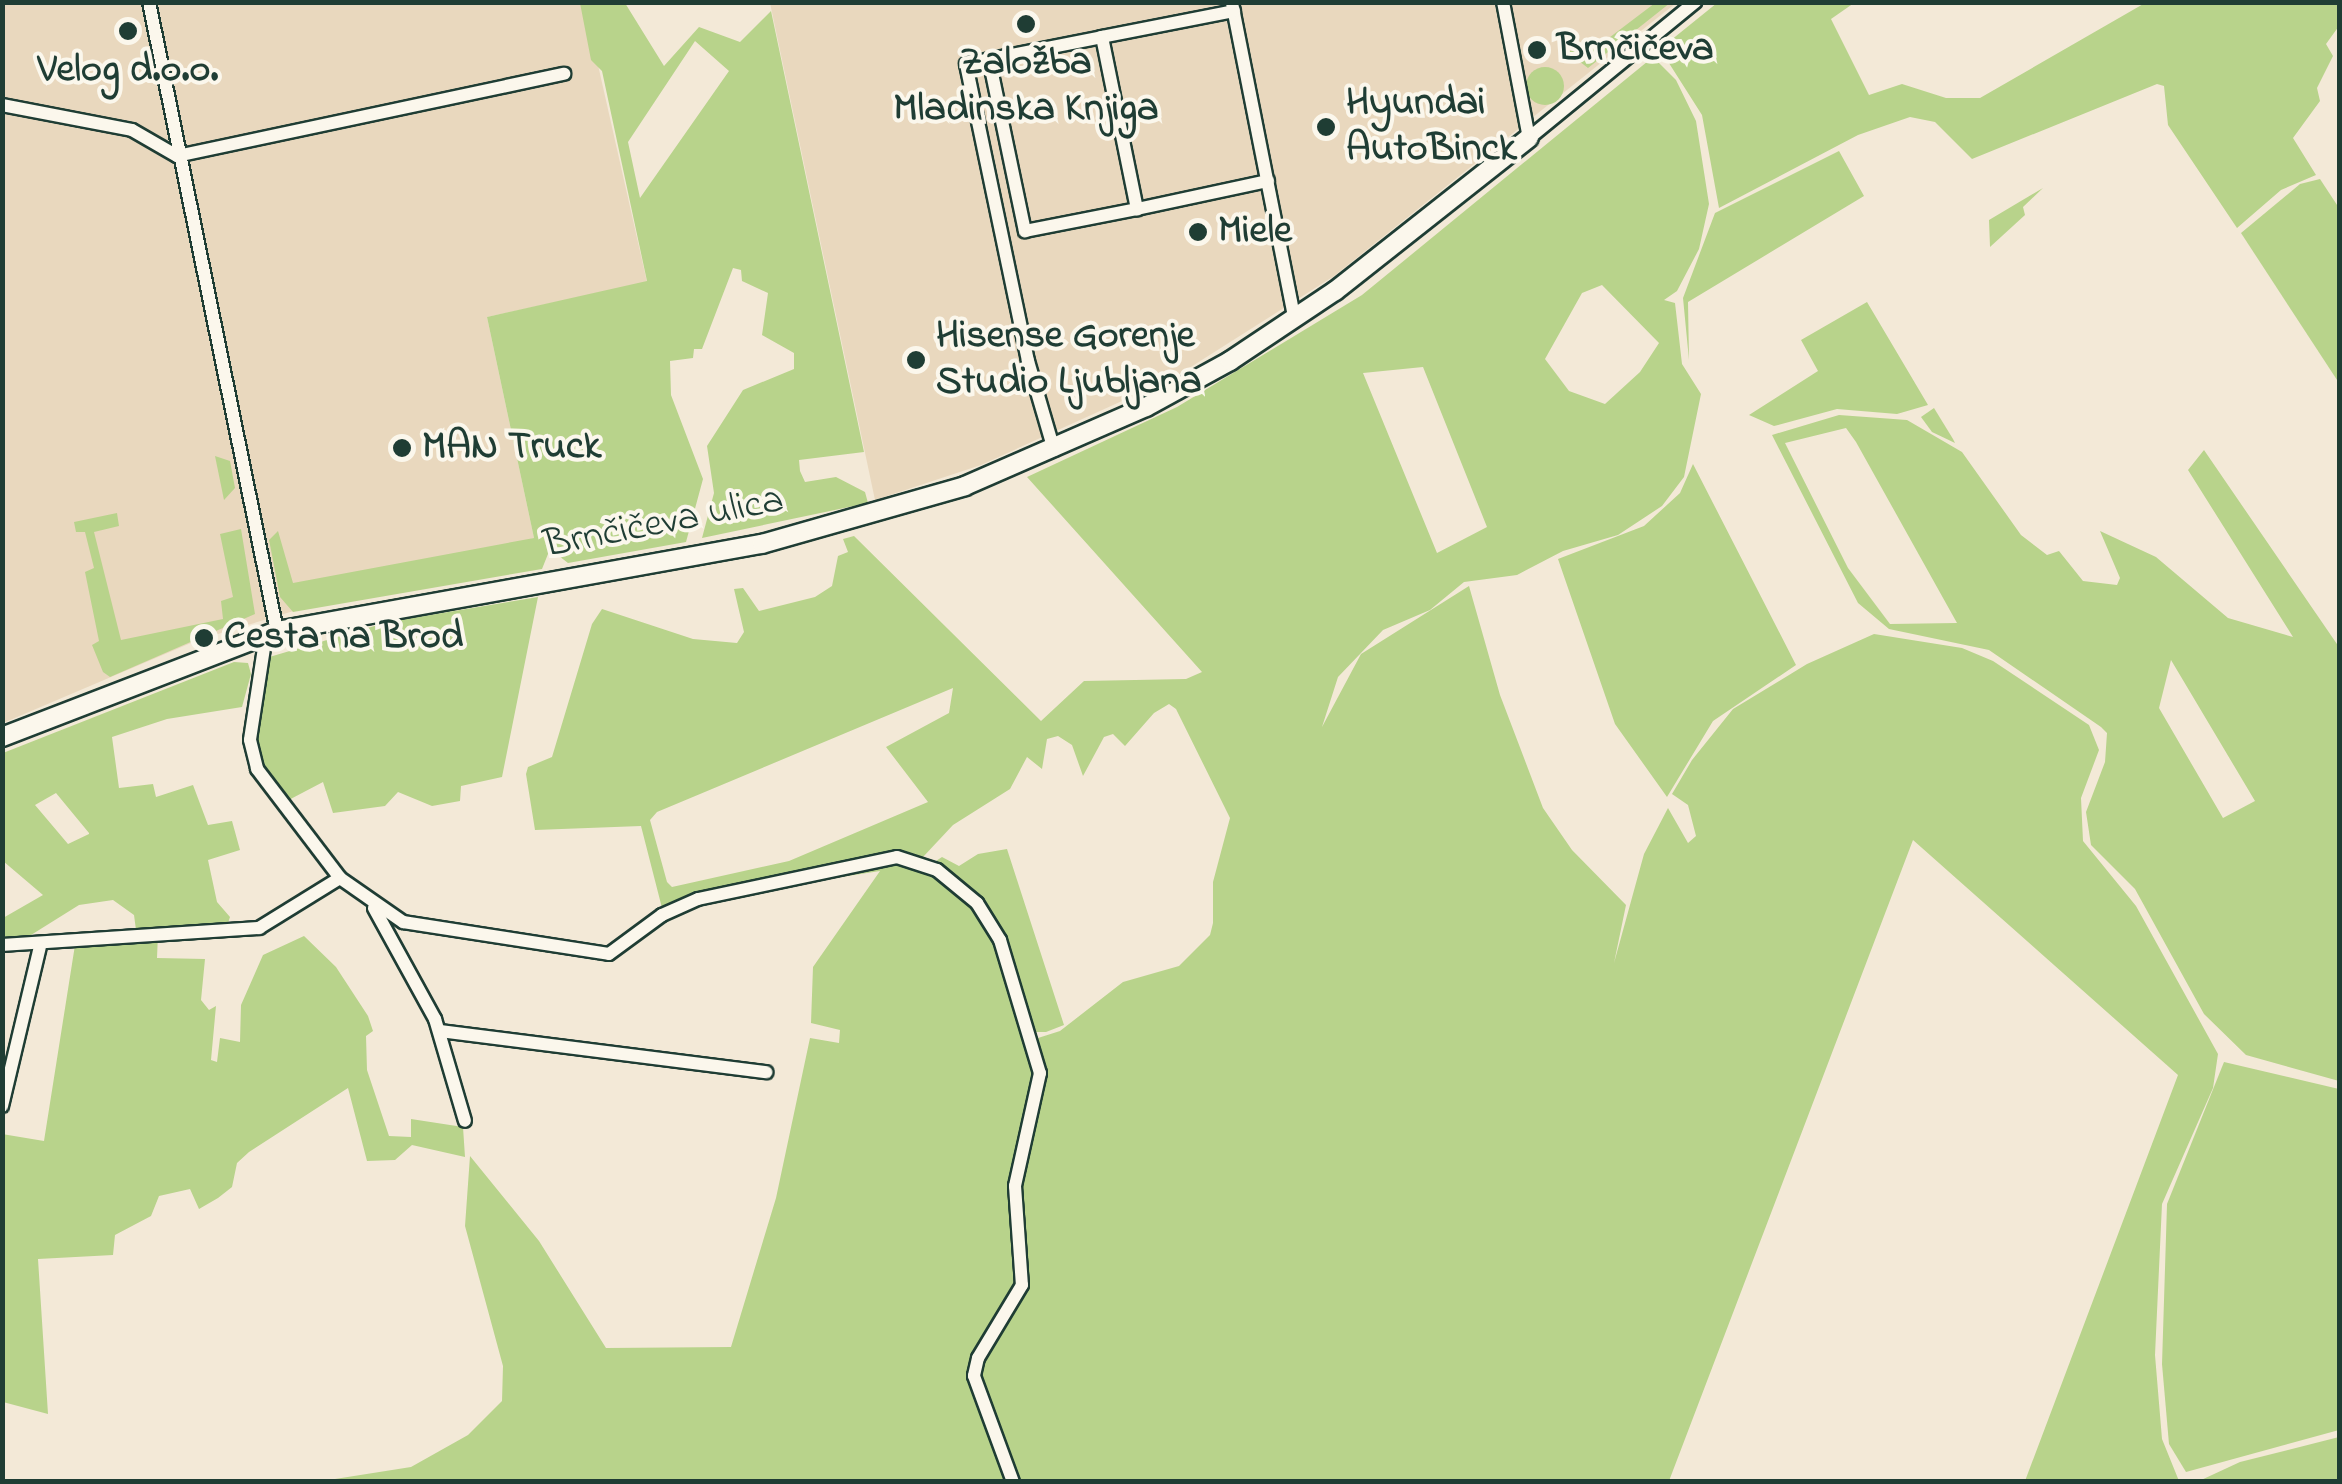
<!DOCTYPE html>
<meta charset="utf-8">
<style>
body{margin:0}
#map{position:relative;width:2342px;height:1484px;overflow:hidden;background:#f3e9d7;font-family:"Indie Flower",sans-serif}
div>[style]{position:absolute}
.built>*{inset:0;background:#e9d8be}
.green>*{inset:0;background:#b8d38b}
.round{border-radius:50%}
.roads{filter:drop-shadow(2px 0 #1f3d34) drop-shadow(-2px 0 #1f3d34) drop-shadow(0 2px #1f3d34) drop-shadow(0 -2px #1f3d34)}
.street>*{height:12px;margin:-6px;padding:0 6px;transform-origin:6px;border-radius:6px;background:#fbf7ec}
.secondary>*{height:18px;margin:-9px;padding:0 9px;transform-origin:9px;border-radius:9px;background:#fbf7ec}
.dots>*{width:28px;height:28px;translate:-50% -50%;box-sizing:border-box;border:5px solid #fbf7ec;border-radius:50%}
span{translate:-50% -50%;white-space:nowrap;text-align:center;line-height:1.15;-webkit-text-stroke:8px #fbf7ec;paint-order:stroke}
.poi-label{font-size:40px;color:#1f3d34;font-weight:700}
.left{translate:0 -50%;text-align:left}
.street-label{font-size:40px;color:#1f3d34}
.frame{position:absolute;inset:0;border:5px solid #1f3d34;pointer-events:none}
</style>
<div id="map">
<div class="built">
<i style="clip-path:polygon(3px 3px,584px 3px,647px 282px,487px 317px,534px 538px,198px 640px,3px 723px)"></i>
<i style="clip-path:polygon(770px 3px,1676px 3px,1334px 276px,1175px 377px,981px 465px,875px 500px)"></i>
</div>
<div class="green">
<i style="clip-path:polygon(evenodd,580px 3px,625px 3px,664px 66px,699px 27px,740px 42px,771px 11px,864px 452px,799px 460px,800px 471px,805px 482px,836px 477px,865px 492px,868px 503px,702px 538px,714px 493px,707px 446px,743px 390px,794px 369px,794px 353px,762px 335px,768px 293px,742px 281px,741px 270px,733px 268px,702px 349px,694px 349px,693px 358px,670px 361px,671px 395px,703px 479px,686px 542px,568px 563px,550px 549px,542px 569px,293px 612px,280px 597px,271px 550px,269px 540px,278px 531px,293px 583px,534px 538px,487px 317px,647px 281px,602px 71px,591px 60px,580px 3px,695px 41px,729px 71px,640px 198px,628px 142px,695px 41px)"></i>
<i style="clip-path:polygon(1655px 3px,1670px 3px,1588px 68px,1566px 51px,1593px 50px)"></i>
<i style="clip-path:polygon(1717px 3px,1854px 3px,1831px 19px,1869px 95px,1902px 84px,1946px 98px,1980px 98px,2145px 3px,2339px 3px,2339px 26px,2326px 44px,2333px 56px,2317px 88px,2320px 101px,2293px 138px,2316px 175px,2281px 190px,2237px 228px,2168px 125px,2164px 86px,2157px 84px,1972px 159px,1935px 122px,1910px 117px,1858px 135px,1719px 208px,1702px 115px,1660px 49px)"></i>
<i style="clip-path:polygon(evenodd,1653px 57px,1676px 80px,1696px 121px,1709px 204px,1699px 249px,1677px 291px,1664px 300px,1675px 303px,1682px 364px,1701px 394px,1684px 477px,1662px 506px,1618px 535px,1563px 551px,1517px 575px,1464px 582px,1430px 610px,1383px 630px,1338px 677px,1322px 727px,1361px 654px,1469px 586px,1500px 695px,1543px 808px,1572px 850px,1626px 905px,1614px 963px,1644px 854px,1668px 808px,1688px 843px,1696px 836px,1688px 805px,1672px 794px,1692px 760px,1733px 709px,1807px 664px,1874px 634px,1962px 648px,1993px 661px,2089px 725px,2099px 750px,2081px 798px,2083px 841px,2136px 906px,2218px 1054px,2213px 1088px,2162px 1204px,2155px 1355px,2162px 1439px,2179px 1481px,2025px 1481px,2178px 1075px,1913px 840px,1669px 1481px,1017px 1482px,979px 1390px,980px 1362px,1028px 1283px,1018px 1203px,1045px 1080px,1038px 1038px,1060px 1031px,1123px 982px,1179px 966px,1210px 935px,1213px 923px,1213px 882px,1230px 818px,1176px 709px,1169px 704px,1154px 713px,1125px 746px,1113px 734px,1104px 737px,1083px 776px,1072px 745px,1058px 736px,1047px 739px,1042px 769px,1027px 757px,1010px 789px,953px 825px,923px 857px,902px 852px,870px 857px,710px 890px,662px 908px,641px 826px,535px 830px,526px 774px,528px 767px,552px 757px,592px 624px,602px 609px,693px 639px,737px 643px,744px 632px,734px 589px,743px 588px,759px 611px,815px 597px,832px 586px,838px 556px,848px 552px,843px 539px,854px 536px,1041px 721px,1084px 681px,1186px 679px,1202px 672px,1027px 477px,1177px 407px,1362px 295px,1653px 57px,1602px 285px,1659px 343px,1640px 372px,1605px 404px,1569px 391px,1545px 359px,1582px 293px,1602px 285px,1653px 57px,1423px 367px,1487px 527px,1437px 553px,1363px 373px,1423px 367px,1653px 57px,953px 688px,949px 713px,886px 747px,928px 802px,789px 861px,672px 887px,667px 882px,650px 820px,657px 812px,953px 688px)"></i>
<i class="round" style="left:1526px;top:67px;width:38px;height:38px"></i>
<i style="clip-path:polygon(1839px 151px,1864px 196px,1688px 302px,1689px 360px,1683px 298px,1715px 213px)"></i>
<i style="clip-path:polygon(2320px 179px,2339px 208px,2339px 383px,2241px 233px,2300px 184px)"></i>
<i style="clip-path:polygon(2043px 188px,2023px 207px,2025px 215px,1990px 247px,1989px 220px)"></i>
<i style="clip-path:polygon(1867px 302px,1928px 405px,1897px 414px,1837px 409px,1774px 426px,1749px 415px,1818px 371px,1801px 340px)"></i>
<i style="clip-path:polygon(1934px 408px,1953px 439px,1955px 443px,1932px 432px,1921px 417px)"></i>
<i style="clip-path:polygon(evenodd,1839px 415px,1907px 420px,1962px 452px,2021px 535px,2047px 555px,2059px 551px,2083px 581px,2117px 585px,2120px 578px,2100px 531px,2156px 557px,2228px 618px,2293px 637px,2188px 470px,2204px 450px,2339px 647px,2339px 1081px,2246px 1055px,2204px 1014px,2135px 889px,2091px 845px,2086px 812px,2105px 762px,2107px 733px,2101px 727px,1989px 650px,1889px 629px,1858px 603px,1772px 435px,1839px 415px,1846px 428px,1856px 442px,1957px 623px,1890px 624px,1848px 568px,1785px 443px,1846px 428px,1839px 415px,2171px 660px,2255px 801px,2223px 818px,2159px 708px,2171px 660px)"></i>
<i style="clip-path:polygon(215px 456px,230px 461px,235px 488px,224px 500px)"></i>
<i style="clip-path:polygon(1693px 464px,1796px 665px,1713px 721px,1667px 797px,1615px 724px,1558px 559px,1644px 526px,1680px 493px)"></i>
<i style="clip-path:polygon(117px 513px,119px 526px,94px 532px,121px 640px,223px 619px,221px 601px,233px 597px,220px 534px,241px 529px,255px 614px,110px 677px,103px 672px,92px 645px,99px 641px,85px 572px,94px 568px,85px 532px,76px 532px,74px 522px)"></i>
<i style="clip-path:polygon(538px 597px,502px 777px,461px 786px,460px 801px,432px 806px,398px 792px,385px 806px,333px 813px,323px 782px,283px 803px,262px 770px,255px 734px,266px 658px,388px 622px)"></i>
<i style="clip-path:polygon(evenodd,234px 662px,248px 663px,251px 674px,242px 707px,167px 719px,112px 737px,119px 788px,153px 784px,156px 797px,193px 785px,208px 825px,232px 821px,240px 850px,208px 860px,217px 902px,230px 917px,227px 926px,136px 930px,134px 915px,113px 900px,79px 905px,23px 940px,3px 942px,3px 918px,43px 895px,3px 861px,3px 753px,234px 662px,56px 793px,89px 833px,89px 834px,68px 844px,35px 805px,56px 793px)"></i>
<i style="clip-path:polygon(1007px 849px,1064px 1025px,1046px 1032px,1036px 1032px,1002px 930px,933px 863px,942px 857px,959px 866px,978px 854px)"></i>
<i style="clip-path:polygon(891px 862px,928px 869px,971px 901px,993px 933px,1032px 1052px,1035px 1081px,1010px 1191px,1019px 1278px,1010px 1303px,978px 1345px,969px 1383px,1009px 1481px,316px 1482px,411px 1467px,468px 1435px,502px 1401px,503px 1366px,465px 1226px,470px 1156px,539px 1241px,606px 1348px,731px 1347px,776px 1198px,810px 1038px,839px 1043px,840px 1030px,811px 1023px,813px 967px,880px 871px,802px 883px)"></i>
<i style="clip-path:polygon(158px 934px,157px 958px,205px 959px,201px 1000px,209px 1010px,216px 1006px,211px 1060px,217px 1062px,220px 1038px,240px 1042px,241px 1005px,263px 955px,304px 936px,336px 967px,368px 1016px,373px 1031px,366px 1036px,367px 1070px,389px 1136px,411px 1137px,411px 1119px,463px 1127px,465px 1157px,412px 1145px,395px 1160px,367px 1161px,348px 1088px,249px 1152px,237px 1163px,232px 1187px,218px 1198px,199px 1209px,190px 1189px,159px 1196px,151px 1216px,115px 1235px,113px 1255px,38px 1259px,48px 1414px,3px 1402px,2px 1134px,44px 1141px,75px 945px)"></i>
<i style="clip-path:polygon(2224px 1062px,2339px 1089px,2339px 1430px,2186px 1472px,2169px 1444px,2162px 1364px,2167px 1204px)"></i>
<i style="clip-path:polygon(2339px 1437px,2339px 1481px,2199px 1481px,2240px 1462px)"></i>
</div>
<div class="roads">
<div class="street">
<i style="left:149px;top:2px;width:642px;rotate:78.5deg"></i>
<i style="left:1503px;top:2px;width:138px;rotate:79.2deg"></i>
<i style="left:1529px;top:138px;width:215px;rotate:-39.3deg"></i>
<i style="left:1232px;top:3px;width:323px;rotate:78.8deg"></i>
<i style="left:1234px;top:11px;width:135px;rotate:168.9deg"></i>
<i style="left:1102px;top:37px;width:176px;rotate:78.5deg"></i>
<i style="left:1137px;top:209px;width:134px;rotate:-12.1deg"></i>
<i style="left:989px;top:59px;width:176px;rotate:78.2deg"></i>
<i style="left:1025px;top:231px;width:114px;rotate:-11.1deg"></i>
<i style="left:2px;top:105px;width:132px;rotate:10.9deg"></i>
<i style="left:132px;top:130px;width:52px;rotate:30deg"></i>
<i style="left:177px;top:156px;width:396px;rotate:-12deg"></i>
<i style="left:1054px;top:450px;width:93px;rotate:-106.3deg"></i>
<i style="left:1028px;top:361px;width:303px;rotate:-101.8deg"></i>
<i style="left:966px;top:64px;width:139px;rotate:-11.2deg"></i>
<i style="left:266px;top:635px;width:106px;rotate:98.7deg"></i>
<i style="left:250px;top:740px;width:30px;rotate:76deg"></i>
<i style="left:257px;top:769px;width:137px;rotate:52.7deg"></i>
<i style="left:340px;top:878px;width:77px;rotate:34.9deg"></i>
<i style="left:403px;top:922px;width:208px;rotate:8.8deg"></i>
<i style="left:609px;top:954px;width:66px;rotate:-36.3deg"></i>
<i style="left:662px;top:915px;width:39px;rotate:-24deg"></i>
<i style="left:698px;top:899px;width:203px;rotate:-11.9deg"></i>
<i style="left:897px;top:857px;width:42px;rotate:18deg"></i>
<i style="left:937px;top:870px;width:52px;rotate:39.5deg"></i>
<i style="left:977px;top:903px;width:44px;rotate:58.1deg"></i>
<i style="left:1000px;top:940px;width:139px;rotate:73.3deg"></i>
<i style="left:1040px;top:1073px;width:116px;rotate:102.5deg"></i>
<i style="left:1015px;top:1186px;width:99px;rotate:86deg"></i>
<i style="left:1022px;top:1285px;width:85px;rotate:121.1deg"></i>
<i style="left:978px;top:1358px;width:18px;rotate:103deg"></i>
<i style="left:974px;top:1376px;width:113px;rotate:69.8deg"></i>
<i style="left:374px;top:908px;width:127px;rotate:61.2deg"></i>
<i style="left:435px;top:1019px;width:106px;rotate:73.6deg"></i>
<i style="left:2px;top:945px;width:258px;rotate:-3.8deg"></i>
<i style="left:259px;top:928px;width:95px;rotate:-31.7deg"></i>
<i style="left:440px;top:1031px;width:329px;rotate:7.2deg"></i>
<i style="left:2px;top:1106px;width:163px;rotate:-76.6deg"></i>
</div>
<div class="secondary">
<i style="left:2px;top:737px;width:295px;rotate:-21.1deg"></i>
<i style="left:277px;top:631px;width:493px;rotate:-10.2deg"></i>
<i style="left:762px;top:544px;width:211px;rotate:-15.9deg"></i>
<i style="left:965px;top:486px;width:197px;rotate:-23.6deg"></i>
<i style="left:1146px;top:407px;width:96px;rotate:-28.7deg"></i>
<i style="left:1230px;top:361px;width:126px;rotate:-33.7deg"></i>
<i style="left:1335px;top:291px;width:247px;rotate:-38.3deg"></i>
</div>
</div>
<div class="dots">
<i style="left:1026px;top:24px;background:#1f3d34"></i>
<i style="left:128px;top:31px;background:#1f3d34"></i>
<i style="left:1537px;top:50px;background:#1f3d34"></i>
<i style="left:1326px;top:127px;background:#1f3d34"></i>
<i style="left:1198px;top:232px;background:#1f3d34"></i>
<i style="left:916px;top:360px;background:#1f3d34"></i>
<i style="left:402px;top:448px;background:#1f3d34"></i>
<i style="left:204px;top:638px;background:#1f3d34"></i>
</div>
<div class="poi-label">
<span class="left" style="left:1557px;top:50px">Brnčičeva</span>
<span style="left:1026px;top:87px">Založba<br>Mladinska Knjiga</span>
<span style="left:128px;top:71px">Velog d.o.o.</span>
<span class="left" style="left:1346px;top:127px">Hyundai<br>AutoBinck</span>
<span class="left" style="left:1218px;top:232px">Miele</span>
<span class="left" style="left:936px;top:360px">Hisense Gorenje<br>Studio Ljubljana</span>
<span class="left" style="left:422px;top:448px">MAN Truck</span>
<span class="left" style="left:224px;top:638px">Cesta na Brod</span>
</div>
<div class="street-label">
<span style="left:664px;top:524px;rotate:-11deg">Brnčičeva ulica</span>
</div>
<div class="frame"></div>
</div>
